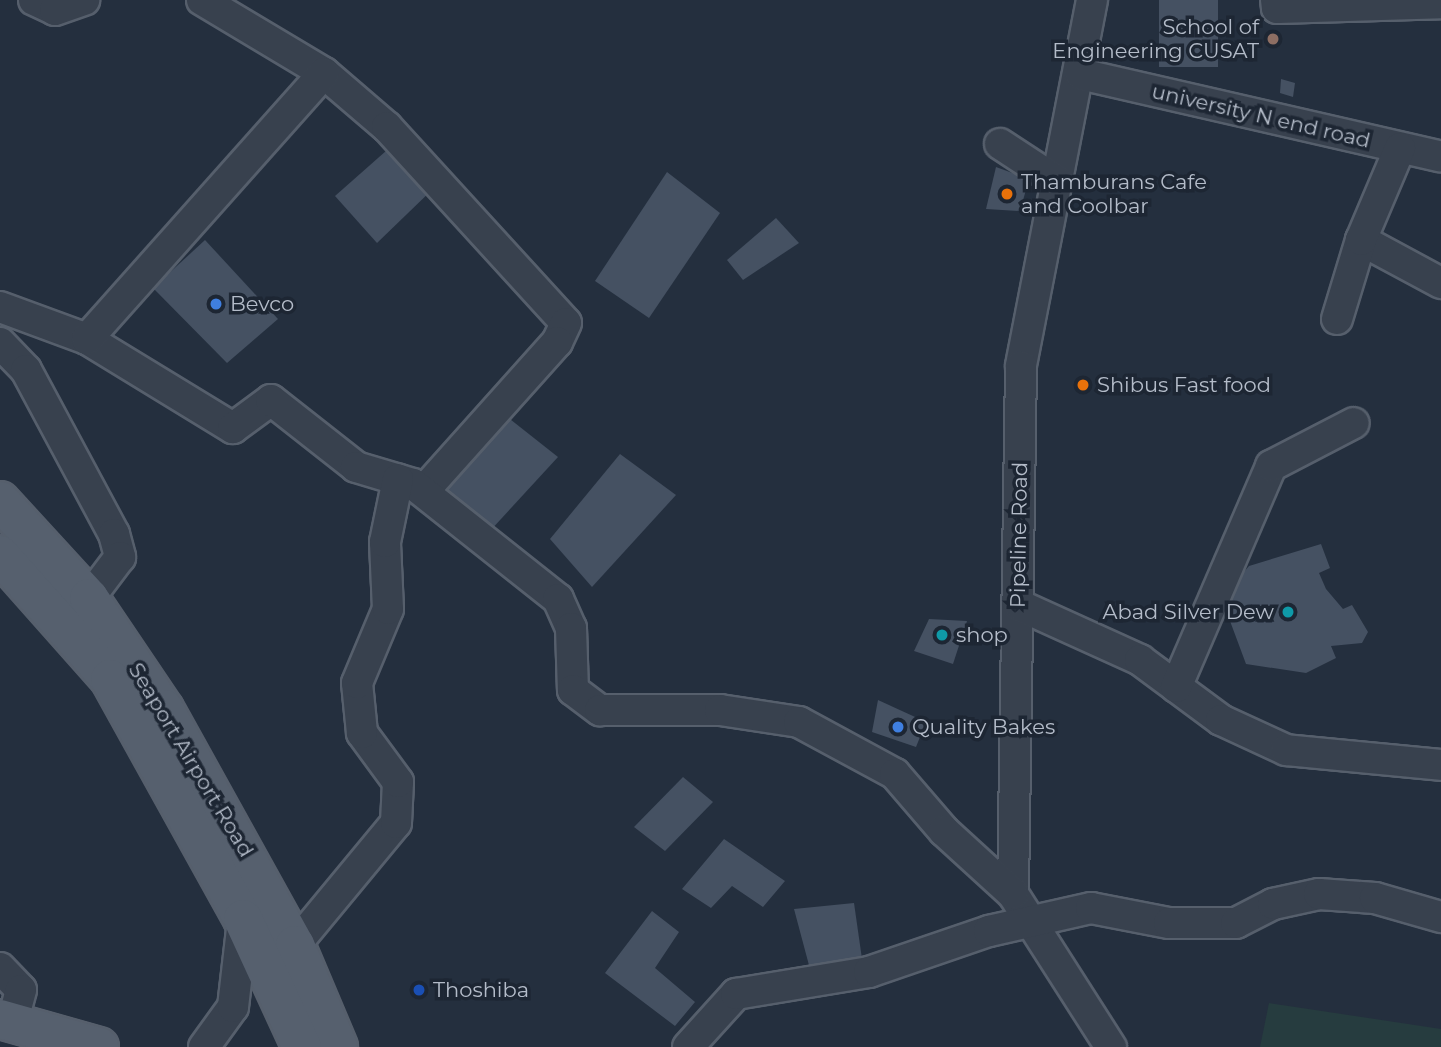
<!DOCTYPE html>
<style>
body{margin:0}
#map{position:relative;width:1441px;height:1047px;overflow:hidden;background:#242f3e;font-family:Montserrat,sans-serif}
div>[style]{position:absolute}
.green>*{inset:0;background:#263c3f}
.building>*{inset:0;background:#455162}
.roads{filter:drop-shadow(2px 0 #565f6c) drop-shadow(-2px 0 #565f6c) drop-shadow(0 2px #565f6c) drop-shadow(0 -2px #565f6c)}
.minor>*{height:30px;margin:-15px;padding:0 15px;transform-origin:15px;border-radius:15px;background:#38414e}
.major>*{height:38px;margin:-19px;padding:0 19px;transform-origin:19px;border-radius:19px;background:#56606e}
.dots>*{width:19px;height:19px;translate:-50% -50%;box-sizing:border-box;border:4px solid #1d2633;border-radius:50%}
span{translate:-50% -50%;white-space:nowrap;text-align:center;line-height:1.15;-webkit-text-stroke:7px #1d2633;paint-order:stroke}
.poi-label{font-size:21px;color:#b4bcc9}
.right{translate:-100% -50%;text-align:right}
.left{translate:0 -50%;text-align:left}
.street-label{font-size:21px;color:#b4bcc9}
</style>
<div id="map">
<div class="green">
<i style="clip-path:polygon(1269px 1003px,1441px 1029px,1441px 1047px,1260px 1047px)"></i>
</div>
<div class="building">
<i style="clip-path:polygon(1159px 0,1218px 0,1218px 67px,1159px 67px)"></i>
<i style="clip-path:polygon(1281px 79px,1295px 83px,1293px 97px,1280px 93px)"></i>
<i style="clip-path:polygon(395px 143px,436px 186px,377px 243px,335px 196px)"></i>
<i style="clip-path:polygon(996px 167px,1029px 179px,1020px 211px,986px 209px)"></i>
<i style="clip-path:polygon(667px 172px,720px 213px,649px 318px,595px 281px)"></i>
<i style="clip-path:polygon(776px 218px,799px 243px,743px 280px,727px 260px)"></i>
<i style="clip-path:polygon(205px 240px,278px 319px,227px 363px,153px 288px)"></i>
<i style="clip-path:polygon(506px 416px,558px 457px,489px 532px,437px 490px)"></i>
<i style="clip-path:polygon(620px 454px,676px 495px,592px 587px,550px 539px)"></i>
<i style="clip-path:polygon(1321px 544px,1330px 568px,1319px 573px,1326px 589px,1343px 609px,1352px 605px,1368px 632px,1362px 643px,1331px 646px,1336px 658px,1306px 673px,1246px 664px,1230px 621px,1220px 616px,1225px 594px,1249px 566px)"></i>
<i style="clip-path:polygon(929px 619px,967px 621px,953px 664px,914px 651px)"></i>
<i style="clip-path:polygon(878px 700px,926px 722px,916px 747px,872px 732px)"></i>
<i style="clip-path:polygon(683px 777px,713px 802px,665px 851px,634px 827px)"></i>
<i style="clip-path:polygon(724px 839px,785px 881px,763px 907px,732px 886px,711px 908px,682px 889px)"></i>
<i style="clip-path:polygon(854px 903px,864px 973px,810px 969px,794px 909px)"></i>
<i style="clip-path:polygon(652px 911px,679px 932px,655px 968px,695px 1002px,675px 1026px,605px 973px)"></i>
</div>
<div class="roads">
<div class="minor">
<i style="left:34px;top:0;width:23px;rotate:25deg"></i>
<i style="left:55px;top:10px;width:31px;rotate:-19deg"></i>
<i style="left:202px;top:0;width:142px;rotate:30.9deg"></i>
<i style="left:324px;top:73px;width:83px;rotate:40.6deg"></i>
<i style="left:387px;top:127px;width:265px;rotate:47.6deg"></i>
<i style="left:566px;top:323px;width:21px;rotate:115deg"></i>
<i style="left:557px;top:342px;width:200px;rotate:131.8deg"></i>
<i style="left:1092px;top:0;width:373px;rotate:101deg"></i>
<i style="left:1021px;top:366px;width:528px;rotate:90.87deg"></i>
<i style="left:1013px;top:894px;width:182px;rotate:57.4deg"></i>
<i style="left:1276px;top:0;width:8px;rotate:83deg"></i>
<i style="left:1277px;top:8px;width:164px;rotate:-1.7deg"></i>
<i style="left:1080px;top:74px;width:370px;rotate:12.9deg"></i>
<i style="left:1000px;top:144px;width:69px;rotate:33.2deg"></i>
<i style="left:1361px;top:240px;width:91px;rotate:28.3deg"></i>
<i style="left:0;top:307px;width:93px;rotate:20.2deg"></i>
<i style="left:87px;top:339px;width:171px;rotate:31.4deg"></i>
<i style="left:233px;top:428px;width:47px;rotate:-36.4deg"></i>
<i style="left:271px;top:400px;width:108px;rotate:38.2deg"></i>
<i style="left:356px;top:467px;width:59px;rotate:16.6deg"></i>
<i style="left:413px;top:484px;width:185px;rotate:38.4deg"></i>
<i style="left:558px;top:599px;width:32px;rotate:66deg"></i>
<i style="left:571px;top:628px;width:62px;rotate:88.2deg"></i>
<i style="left:573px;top:690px;width:34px;rotate:37deg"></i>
<i style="left:600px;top:710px;width:120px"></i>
<i style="left:720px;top:710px;width:80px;rotate:8.6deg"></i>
<i style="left:799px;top:722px;width:109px;rotate:28.4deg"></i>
<i style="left:895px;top:774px;width:75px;rotate:49.3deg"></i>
<i style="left:944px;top:831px;width:93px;rotate:42.4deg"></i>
<i style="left:1337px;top:319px;width:83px;rotate:-73.1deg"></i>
<i style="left:1361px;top:240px;width:100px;rotate:-67deg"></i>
<i style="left:87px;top:339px;width:356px;rotate:-48.3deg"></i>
<i style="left:0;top:343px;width:37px;rotate:46deg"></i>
<i style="left:26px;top:370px;width:186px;rotate:61.8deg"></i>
<i style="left:114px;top:534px;width:24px;rotate:75deg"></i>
<i style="left:120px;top:557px;width:51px;rotate:127.1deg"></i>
<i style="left:1019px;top:605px;width:133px;rotate:24.4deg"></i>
<i style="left:1140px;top:660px;width:101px;rotate:36.5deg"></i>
<i style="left:1221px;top:720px;width:72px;rotate:24.8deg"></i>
<i style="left:1286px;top:750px;width:156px;rotate:5.5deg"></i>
<i style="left:1176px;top:687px;width:241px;rotate:-66.7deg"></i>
<i style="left:1271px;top:466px;width:93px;rotate:-27.4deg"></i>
<i style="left:295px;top:945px;width:158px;rotate:-50.4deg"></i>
<i style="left:396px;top:823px;width:41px;rotate:-87.2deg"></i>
<i style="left:398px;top:782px;width:61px;rotate:-126.3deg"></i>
<i style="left:362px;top:733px;width:50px;rotate:-95.7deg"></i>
<i style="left:357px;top:683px;width:80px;rotate:-67.3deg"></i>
<i style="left:388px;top:609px;width:67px;rotate:-92.6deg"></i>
<i style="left:385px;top:542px;width:64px;rotate:-78.3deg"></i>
<i style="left:0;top:968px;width:30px;rotate:46deg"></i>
<i style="left:21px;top:990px;width:34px;rotate:105deg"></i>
<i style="left:204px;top:1047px;width:49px;rotate:-54.1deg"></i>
<i style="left:233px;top:1007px;width:87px;rotate:-83.4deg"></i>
<i style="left:688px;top:1047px;width:72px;rotate:-47.8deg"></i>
<i style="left:736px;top:994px;width:135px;rotate:-9.4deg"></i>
<i style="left:869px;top:972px;width:127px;rotate:-18.9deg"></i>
<i style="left:989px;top:931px;width:105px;rotate:-12.7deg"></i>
<i style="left:1091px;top:908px;width:79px;rotate:10.9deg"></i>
<i style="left:1169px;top:923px;width:67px"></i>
<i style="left:1236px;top:923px;width:42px;rotate:-27.2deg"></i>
<i style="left:1273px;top:904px;width:47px;rotate:-12.3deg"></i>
<i style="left:1319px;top:894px;width:56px;rotate:4.1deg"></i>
<i style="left:1375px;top:898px;width:69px;rotate:16.1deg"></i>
</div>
<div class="major">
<i style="left:0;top:501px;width:132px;rotate:47.5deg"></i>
<i style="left:89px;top:598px;width:134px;rotate:56deg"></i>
<i style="left:164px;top:709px;width:270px;rotate:61deg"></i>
<i style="left:295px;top:945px;width:111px;rotate:67.1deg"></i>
<i style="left:0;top:555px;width:166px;rotate:48.4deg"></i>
<i style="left:110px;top:679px;width:274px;rotate:61deg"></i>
<i style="left:243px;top:919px;width:141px;rotate:65.3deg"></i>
<i style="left:0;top:1019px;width:103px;rotate:15.8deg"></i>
</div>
</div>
<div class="dots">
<i style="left:1273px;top:39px;background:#8d6e63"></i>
<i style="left:1007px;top:194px;background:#e8710a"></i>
<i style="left:216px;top:304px;background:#3f7fe0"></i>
<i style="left:1083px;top:385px;background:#e8710a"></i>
<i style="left:1288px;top:612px;background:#0f9aa8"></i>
<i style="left:942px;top:635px;background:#0f9aa8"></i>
<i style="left:898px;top:727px;background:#3f7fe0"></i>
<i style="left:419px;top:990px;background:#1a4fb4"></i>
</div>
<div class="poi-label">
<span class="right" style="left:1259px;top:39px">School of<br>Engineering CUSAT</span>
<span class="left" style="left:1021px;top:194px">Thamburans Cafe<br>and Coolbar</span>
<span class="left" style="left:230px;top:304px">Bevco</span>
<span class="left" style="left:1097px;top:385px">Shibus Fast food</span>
<span class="right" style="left:1274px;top:612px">Abad Silver Dew</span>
<span class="left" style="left:956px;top:635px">shop</span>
<span class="left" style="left:912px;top:727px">Quality Bakes</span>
<span class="left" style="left:433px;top:990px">Thoshiba</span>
</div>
<div class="street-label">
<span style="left:1261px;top:116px;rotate:13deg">university N end road</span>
<span style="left:1019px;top:535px;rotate:-89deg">Pipeline Road</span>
<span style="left:191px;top:760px;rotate:59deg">Seaport Airport Road</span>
</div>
</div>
